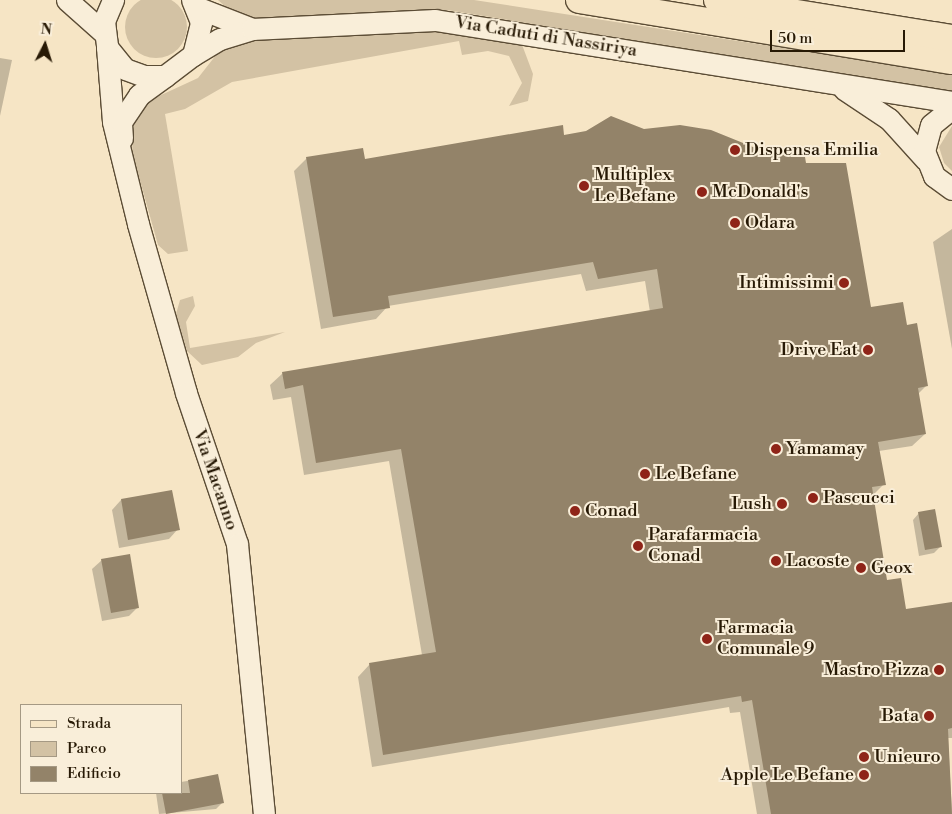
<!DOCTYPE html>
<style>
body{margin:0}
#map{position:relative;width:952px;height:814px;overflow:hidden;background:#f6e5c5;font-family:"Libre Bodoni",serif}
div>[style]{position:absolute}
.green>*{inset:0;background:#d3c2a4}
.round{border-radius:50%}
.shadow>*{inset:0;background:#0003}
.building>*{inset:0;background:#938369}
.roads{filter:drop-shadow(1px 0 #5b4c35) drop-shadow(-1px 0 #5b4c35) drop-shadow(0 1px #5b4c35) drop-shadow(0 -1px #5b4c35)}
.minor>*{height:21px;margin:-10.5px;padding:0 10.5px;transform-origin:10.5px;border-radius:10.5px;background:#f9eed9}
.major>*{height:26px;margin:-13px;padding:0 13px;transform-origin:13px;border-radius:13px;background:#f6e5c5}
.dots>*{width:14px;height:14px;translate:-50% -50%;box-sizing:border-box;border:2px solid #f9eed9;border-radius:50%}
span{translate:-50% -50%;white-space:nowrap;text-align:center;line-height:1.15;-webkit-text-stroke:4px #f9eed9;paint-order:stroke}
.street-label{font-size:18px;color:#271905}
.poi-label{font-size:18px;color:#271905}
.left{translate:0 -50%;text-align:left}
.right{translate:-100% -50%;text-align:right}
.legend{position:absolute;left:20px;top:704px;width:162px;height:90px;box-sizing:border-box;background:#f9eed9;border:1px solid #a59984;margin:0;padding:6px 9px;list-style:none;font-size:15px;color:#271905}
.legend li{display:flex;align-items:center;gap:10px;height:25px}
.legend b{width:25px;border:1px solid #a59984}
.north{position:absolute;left:20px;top:20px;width:50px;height:50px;-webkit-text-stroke:4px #f9eed9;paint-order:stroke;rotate:5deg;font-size:14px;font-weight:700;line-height:20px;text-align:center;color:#271905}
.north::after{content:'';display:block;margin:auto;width:18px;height:22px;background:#271905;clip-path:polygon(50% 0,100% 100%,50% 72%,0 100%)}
.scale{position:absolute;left:770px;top:30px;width:135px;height:22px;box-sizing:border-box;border:2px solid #271905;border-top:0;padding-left:6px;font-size:15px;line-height:18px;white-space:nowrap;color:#271905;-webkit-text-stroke:4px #f9eed9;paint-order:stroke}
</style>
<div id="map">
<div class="green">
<i class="round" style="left:125px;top:-4px;width:62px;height:62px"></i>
<i style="clip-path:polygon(218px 0,474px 0,952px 74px,952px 93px,447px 10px,253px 18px,230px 11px)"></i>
<i style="clip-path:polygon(449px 30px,521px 42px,533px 74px,528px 101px,509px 106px,522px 83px,509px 56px,488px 51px,462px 55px,459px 41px,232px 82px,185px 109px,165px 114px,188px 251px,168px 254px,158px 245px,132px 152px,134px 123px,146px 102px,198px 78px,220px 50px,237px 39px)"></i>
<i style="clip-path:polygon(952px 126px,952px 171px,944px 163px,939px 147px)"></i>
<i style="clip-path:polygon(193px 296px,195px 306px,186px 322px,190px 348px,285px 332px,256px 343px,238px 357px,202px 365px,187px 351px,176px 314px,180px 300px)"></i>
</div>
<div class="shadow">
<i style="clip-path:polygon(0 58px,12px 60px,0 116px)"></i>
<i style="clip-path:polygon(644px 130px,753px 148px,805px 164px,870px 309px,906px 326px,926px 386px,918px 394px,925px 434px,912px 446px,879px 451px,884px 484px,872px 496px,886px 581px,905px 611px,952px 603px,952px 738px,948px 738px,952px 814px,757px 814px,740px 712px,730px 713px,729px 707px,372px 767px,358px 677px,370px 664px,422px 655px,389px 461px,304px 475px,291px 397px,273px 400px,270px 385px,283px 373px,650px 312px,645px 281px,586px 291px,581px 274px,388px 306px,376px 319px,321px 329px,294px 171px,307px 158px,364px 160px)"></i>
<i style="clip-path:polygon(952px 229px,952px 349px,933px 242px)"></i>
<i style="clip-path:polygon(171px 491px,178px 529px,169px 539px,119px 548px,112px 510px,121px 500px)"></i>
<i style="clip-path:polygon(919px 513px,940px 547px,934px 553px,919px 556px,913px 520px)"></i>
<i style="clip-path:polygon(102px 560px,138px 607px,129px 616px,102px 621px,92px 569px)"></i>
<i style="clip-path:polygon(217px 776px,222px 803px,216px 809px,159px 814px,156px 793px,181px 793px,181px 782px)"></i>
</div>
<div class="building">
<i style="clip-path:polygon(611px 116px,644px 129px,680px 125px,711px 130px,753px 147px,776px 146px,785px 154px,804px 151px,806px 163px,846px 163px,871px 307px,903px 302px,907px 325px,917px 323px,928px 386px,918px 388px,926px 434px,878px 442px,886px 485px,872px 487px,887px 580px,901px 578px,906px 609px,952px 602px,952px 728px,948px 729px,952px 814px,771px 814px,752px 700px,742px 702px,741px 696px,383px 755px,369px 663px,436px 652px,401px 449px,316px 463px,303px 385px,285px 389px,282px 372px,663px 308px,657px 269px,598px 279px,593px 262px,388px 296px,390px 308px,333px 317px,306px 157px,363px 148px,365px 159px,563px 125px,564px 135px,586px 131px)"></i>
<i style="clip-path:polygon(172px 490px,180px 530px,128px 540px,121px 499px)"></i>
<i style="clip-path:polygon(935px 509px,942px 547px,925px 550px,918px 512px)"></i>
<i style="clip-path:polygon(130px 554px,139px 608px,111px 613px,101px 559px)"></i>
<i style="clip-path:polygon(218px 774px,224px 803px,166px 814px,162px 793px,190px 793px,188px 780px)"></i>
</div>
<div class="roads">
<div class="minor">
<i style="left:67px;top:0;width:50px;rotate:41.7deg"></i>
<i style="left:113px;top:0;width:23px;rotate:113deg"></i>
<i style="left:104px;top:21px;width:26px;rotate:83deg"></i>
<i style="left:107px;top:47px;width:28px;rotate:51deg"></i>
<i style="left:125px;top:69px;width:20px;rotate:20deg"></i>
<i style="left:144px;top:76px;width:21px"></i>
<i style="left:165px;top:76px;width:35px;rotate:-37deg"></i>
<i style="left:193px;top:55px;width:34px;rotate:-76deg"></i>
<i style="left:201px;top:22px;width:24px;rotate:-112deg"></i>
<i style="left:196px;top:7px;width:60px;rotate:21.4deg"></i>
<i style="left:107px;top:47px;width:75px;rotate:85.4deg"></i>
<i style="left:113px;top:122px;width:105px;rotate:76.2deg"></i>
<i style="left:138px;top:224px;width:176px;rotate:74.1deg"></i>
<i style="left:186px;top:393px;width:159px;rotate:71.3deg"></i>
<i style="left:237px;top:544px;width:271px;rotate:84.3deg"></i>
<i style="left:193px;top:55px;width:31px;rotate:-31deg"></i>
<i style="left:220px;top:39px;width:34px;rotate:-17deg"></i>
<i style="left:252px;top:29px;width:183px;rotate:-2.8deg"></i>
<i style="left:435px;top:20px;width:523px;rotate:9.01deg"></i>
<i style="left:844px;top:89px;width:54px;rotate:33.7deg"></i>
<i style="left:889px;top:119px;width:55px;rotate:47.9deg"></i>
<i style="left:952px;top:108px;width:27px;rotate:141deg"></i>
<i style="left:931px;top:125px;width:27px;rotate:105deg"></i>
<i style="left:924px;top:151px;width:27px;rotate:68deg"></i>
<i style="left:934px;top:176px;width:22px;rotate:36deg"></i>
<i style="left:122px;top:138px;width:16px;rotate:-94deg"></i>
<i style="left:121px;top:122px;width:32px;rotate:-56deg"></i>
<i style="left:139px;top:95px;width:32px;rotate:-36deg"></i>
</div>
<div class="major">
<i style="left:579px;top:0;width:378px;rotate:9.3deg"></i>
<i style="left:717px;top:0;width:238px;rotate:9.2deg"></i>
</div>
</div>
<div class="dots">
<i style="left:735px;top:150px;background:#8f2418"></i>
<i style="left:584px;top:186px;background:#8f2418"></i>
<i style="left:702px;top:192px;background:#8f2418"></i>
<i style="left:735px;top:223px;background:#8f2418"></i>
<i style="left:844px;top:283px;background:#8f2418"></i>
<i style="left:868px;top:350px;background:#8f2418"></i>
<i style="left:776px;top:449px;background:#8f2418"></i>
<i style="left:645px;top:474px;background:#8f2418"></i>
<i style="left:813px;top:498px;background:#8f2418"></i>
<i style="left:782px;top:504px;background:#8f2418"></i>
<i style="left:575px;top:511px;background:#8f2418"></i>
<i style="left:638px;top:546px;background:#8f2418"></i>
<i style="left:776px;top:561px;background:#8f2418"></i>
<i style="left:861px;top:568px;background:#8f2418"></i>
<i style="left:707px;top:639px;background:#8f2418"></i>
<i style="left:939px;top:670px;background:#8f2418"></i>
<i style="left:929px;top:716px;background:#8f2418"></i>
<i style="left:864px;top:757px;background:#8f2418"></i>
<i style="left:864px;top:775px;background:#8f2418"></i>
</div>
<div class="street-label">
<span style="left:546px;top:37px;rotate:9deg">Via Caduti di Nassiriya</span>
<span style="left:215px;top:480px;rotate:71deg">Via Macanno</span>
</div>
<div class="poi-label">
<span class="left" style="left:745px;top:150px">Dispensa Emilia</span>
<span class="left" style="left:594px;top:186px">Multiplex<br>Le Befane</span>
<span class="left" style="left:712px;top:192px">McDonald's</span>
<span class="left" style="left:745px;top:223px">Odara</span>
<span class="right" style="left:834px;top:283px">Intimissimi</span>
<span class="right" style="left:858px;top:350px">Drive Eat</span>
<span class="left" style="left:786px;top:449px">Yamamay</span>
<span class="left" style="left:655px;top:474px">Le Befane</span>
<span class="left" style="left:823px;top:498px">Pascucci</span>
<span class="right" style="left:772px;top:504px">Lush</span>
<span class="left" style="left:585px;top:511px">Conad</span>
<span class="left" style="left:648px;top:546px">Parafarmacia<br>Conad</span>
<span class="left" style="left:786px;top:561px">Lacoste</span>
<span class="left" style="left:871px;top:568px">Geox</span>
<span class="left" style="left:717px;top:639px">Farmacia<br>Comunale 9</span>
<span class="right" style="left:929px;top:670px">Mastro Pizza</span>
<span class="right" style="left:919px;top:716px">Bata</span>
<span class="left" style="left:874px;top:757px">Unieuro</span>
<span class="right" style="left:854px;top:775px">Apple Le Befane</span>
</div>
<ul class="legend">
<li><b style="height:6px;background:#f6e5c5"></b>Strada</li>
<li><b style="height:14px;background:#d3c2a4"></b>Parco</li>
<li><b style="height:14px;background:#938369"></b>Edificio</li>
</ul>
<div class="north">N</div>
<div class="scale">50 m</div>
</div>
